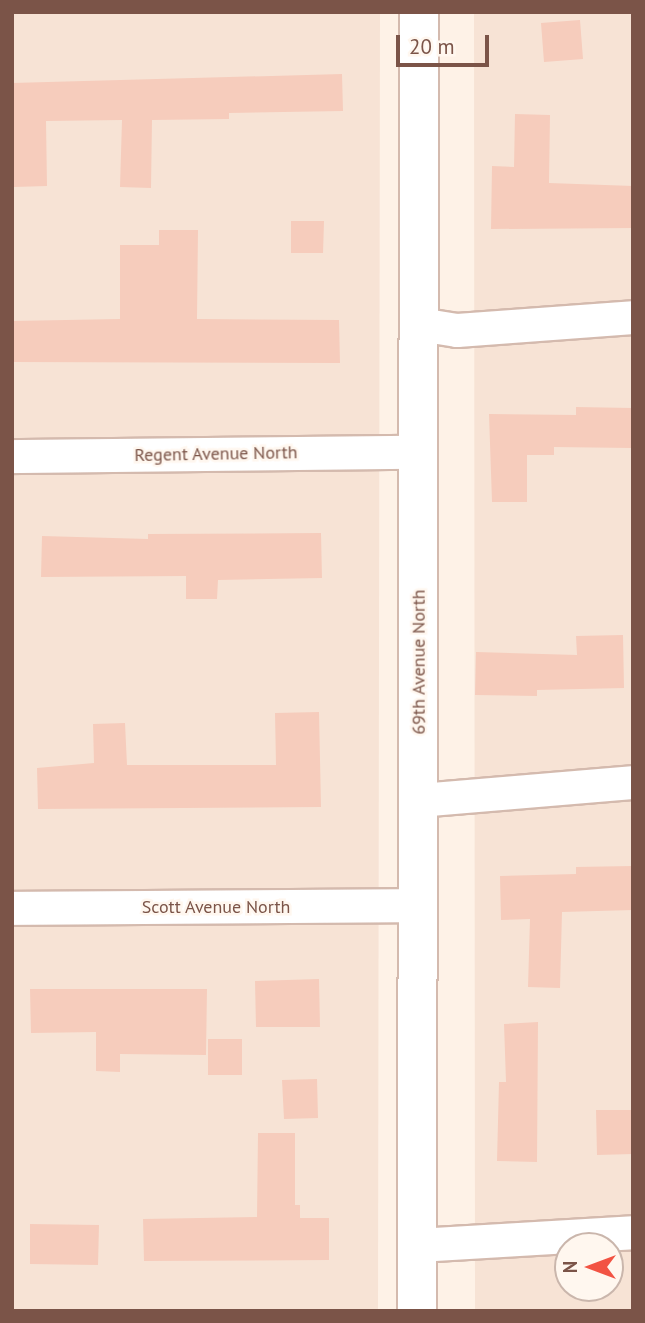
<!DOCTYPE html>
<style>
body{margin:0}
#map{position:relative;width:645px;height:1323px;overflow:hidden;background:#fef2e7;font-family:"PT Sans",sans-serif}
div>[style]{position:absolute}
.residential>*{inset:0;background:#f7e3d5}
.building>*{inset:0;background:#f6ccbc}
.roads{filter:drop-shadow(2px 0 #d4baae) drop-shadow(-2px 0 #d4baae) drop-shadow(0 2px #d4baae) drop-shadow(0 -2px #d4baae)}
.street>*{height:33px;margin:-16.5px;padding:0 16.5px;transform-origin:16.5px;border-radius:16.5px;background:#fff}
.secondary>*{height:38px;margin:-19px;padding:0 19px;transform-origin:19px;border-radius:19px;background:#fff}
span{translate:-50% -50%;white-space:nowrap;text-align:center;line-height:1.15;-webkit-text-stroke:5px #fff7ef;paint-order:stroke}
.street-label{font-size:18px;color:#7b5448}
.frame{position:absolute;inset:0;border:14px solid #7b5448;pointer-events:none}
.north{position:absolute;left:554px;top:1232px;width:70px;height:70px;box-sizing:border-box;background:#fff7ef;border:2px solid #cab6ac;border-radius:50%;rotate:270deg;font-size:19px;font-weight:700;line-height:28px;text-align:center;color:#7b5448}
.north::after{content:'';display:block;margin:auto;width:24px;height:32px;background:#f25343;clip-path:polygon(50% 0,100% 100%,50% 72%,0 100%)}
.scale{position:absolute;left:396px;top:35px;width:93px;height:32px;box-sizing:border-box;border:4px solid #7b5448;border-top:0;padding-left:9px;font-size:21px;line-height:24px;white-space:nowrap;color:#7b5448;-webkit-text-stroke:5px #fff7ef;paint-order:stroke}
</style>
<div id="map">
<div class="residential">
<i style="clip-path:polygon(12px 12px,380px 12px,378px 1311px,12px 1311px)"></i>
<i style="clip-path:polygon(evenodd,474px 12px,633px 12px,633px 1311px,475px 1311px,474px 12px,568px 1246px,610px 1246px,610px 1288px,568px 1288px,568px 1246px)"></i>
</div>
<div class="building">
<i style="clip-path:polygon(580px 20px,583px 59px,544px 62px,541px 23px)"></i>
<i style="clip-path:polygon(342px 74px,343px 111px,229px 113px,229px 119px,152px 120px,151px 188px,120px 187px,122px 120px,46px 121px,47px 186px,14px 187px,12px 83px)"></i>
<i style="clip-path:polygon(515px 114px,550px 115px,549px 183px,633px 186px,633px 228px,491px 229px,492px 166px,514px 167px)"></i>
<i style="clip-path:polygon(291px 221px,324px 221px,323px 253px,291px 253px)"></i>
<i style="clip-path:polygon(159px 230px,198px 230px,197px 319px,339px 320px,340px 363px,12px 362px,12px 321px,120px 319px,120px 245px,159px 245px)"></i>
<i style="clip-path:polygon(576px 407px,632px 408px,631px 448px,554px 447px,554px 455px,527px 455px,527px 502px,492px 502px,489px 414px,576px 415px)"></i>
<i style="clip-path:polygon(321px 533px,322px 578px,218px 580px,217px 599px,186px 599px,186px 576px,41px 577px,42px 536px,148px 539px,148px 534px)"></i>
<i style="clip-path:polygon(623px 635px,624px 688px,537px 690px,537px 696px,475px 695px,476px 652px,577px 655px,576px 636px)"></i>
<i style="clip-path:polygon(319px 712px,321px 807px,38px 809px,37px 768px,94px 763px,93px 724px,125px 723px,127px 765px,276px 765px,275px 713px)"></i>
<i style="clip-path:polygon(632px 866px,633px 910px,562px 912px,560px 988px,528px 987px,530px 919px,501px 920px,500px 876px,576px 874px,576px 867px)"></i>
<i style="clip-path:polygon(319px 979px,320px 1027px,256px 1027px,255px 981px)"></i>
<i style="clip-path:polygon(30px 989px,207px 989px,206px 1055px,120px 1054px,120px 1072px,96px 1071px,96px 1032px,31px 1033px)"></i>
<i style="clip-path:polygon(538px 1022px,537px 1162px,497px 1161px,499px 1082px,506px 1082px,504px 1024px)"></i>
<i style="clip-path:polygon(208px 1039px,242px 1039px,242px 1075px,208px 1075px)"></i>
<i style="clip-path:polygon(317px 1079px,318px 1118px,284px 1119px,282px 1080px)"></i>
<i style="clip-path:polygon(596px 1110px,633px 1110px,633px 1154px,597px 1155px)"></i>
<i style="clip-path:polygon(258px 1133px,295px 1133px,295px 1205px,300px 1205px,300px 1218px,329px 1218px,329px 1260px,144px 1261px,143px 1219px,257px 1217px)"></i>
<i style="clip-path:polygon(30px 1224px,99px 1225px,98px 1265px,30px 1264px)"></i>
</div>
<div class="roads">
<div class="street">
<i style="left:419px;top:324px;width:38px;rotate:9deg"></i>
<i style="left:457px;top:330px;width:176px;rotate:-4.2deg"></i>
<i style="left:12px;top:456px;width:407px;rotate:-0.6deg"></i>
<i style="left:419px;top:800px;width:215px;rotate:-4.8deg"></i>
<i style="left:12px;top:908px;width:407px;rotate:-0.4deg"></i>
<i style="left:417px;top:1245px;width:216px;rotate:-3.4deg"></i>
</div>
<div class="secondary">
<i style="left:417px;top:1311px;width:1299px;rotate:-89.91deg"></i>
</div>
</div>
<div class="street-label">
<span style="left:216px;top:454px;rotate:-1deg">Regent Avenue North</span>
<span style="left:419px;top:662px;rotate:-90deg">69th Avenue North</span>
<span style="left:216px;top:907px">Scott Avenue North</span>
</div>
<div class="frame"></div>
<div class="north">N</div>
<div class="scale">20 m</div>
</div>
